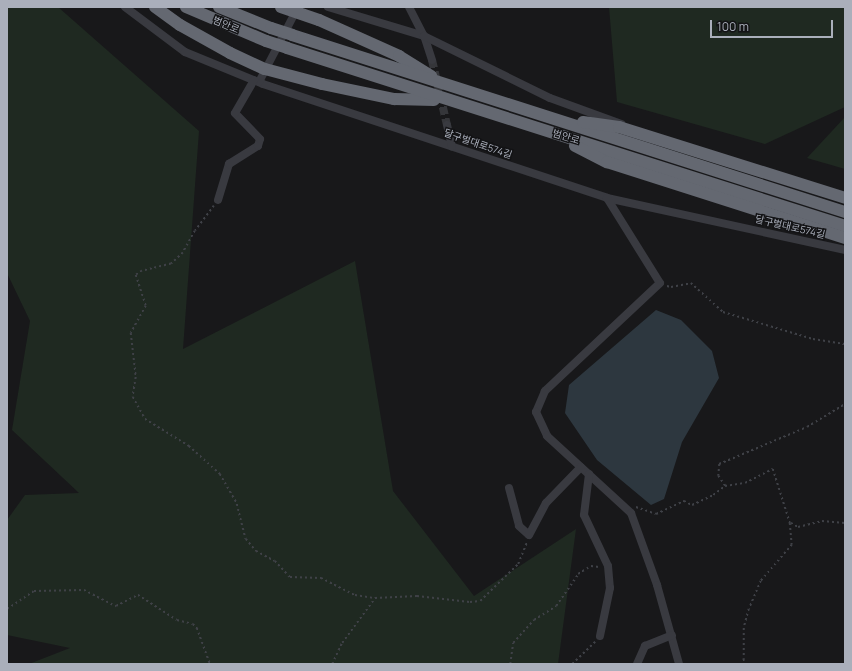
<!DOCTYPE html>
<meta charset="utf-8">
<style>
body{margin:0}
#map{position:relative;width:852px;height:671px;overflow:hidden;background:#18181a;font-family:Manrope,"Noto Sans KR",sans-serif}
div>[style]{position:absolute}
.green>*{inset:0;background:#1f2921}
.water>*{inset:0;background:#2d373f}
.minor-tunnel>*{height:8px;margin-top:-4px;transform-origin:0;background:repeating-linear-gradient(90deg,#35363a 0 8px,transparent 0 12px)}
.path>*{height:1.5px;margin-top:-0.75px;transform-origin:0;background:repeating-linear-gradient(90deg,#3f4147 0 2px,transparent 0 5px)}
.minor>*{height:8px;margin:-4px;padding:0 4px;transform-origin:4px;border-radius:4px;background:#393a40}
.highway>*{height:12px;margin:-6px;padding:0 6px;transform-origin:6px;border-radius:6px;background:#646871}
.highway-bridge>*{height:12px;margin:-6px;padding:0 6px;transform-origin:6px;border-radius:6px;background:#646871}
span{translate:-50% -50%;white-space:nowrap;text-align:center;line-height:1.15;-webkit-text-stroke:3px #131315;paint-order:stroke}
.street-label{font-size:10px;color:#aaafbb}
.frame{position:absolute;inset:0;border:8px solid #aaafbb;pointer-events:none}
.scale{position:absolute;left:710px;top:20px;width:123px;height:18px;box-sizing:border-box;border:2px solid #aaafbb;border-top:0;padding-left:5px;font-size:12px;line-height:14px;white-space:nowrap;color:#aaafbb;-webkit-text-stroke:3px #131315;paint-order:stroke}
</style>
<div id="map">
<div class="green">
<i style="clip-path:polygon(7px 7px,58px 7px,199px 131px,183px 349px,355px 261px,393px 491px,474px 596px,576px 529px,558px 664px,29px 664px,70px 648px,7px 635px,7px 520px,25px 495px,79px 493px,12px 430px,30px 321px,7px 273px)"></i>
<i style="clip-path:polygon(609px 7px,845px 7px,845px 107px,765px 144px,617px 102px)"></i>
<i style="clip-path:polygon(845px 117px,845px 169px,807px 158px)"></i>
</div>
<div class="water">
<i style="clip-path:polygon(656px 310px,681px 320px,712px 351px,719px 378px,682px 442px,664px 499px,651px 505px,597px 460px,565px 413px,569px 385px)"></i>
</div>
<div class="minor-tunnel">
<i style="left:432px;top:60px;width:67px;rotate:77deg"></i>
</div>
<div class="path">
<i style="left:214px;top:206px;width:31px;rotate:127deg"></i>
<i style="left:195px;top:231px;width:25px;rotate:119deg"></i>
<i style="left:183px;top:253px;width:16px;rotate:137deg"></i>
<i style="left:171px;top:264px;width:30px;rotate:166deg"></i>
<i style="left:142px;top:271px;width:7px;rotate:146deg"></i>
<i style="left:136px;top:275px;width:33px;rotate:72deg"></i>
<i style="left:146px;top:306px;width:31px;rotate:119deg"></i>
<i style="left:131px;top:333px;width:44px;rotate:83.5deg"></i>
<i style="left:136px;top:377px;width:20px;rotate:99deg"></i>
<i style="left:133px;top:397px;width:25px;rotate:61deg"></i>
<i style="left:145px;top:419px;width:52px;rotate:31.5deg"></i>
<i style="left:189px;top:446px;width:42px;rotate:42.1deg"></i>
<i style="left:220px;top:474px;width:34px;rotate:60deg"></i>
<i style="left:237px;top:504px;width:36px;rotate:76deg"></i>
<i style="left:246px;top:539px;width:16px;rotate:50deg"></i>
<i style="left:256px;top:551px;width:21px;rotate:28deg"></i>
<i style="left:275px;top:561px;width:22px;rotate:47deg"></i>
<i style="left:290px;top:577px;width:31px;rotate:2deg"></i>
<i style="left:321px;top:578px;width:38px;rotate:27deg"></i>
<i style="left:355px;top:595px;width:20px;rotate:9deg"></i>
<i style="left:375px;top:598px;width:42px;rotate:-2.7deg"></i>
<i style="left:417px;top:596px;width:53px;rotate:6.5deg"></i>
<i style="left:470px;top:602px;width:10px;rotate:-6deg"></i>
<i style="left:480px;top:601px;width:53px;rotate:-44.2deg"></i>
<i style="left:518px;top:564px;width:24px;rotate:-68deg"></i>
<i style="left:667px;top:286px;width:4px;rotate:14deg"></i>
<i style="left:671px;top:287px;width:20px;rotate:-11deg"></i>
<i style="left:691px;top:283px;width:43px;rotate:42.2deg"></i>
<i style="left:723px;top:312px;width:94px;rotate:16.7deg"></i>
<i style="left:813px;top:339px;width:32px;rotate:9deg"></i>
<i style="left:725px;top:486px;width:20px;rotate:-9deg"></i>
<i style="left:745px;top:483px;width:31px;rotate:-27deg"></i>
<i style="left:773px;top:469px;width:57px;rotate:72.5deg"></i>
<i style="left:790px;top:523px;width:22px;rotate:85deg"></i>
<i style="left:792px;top:545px;width:48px;rotate:130.7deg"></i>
<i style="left:761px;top:581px;width:30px;rotate:113deg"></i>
<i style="left:749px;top:609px;width:20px;rotate:105deg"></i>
<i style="left:744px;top:628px;width:31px;rotate:90deg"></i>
<i style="left:744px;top:659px;width:5px;rotate:101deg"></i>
<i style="left:636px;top:507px;width:21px;rotate:19deg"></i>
<i style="left:656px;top:514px;width:31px;rotate:-25deg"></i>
<i style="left:684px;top:501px;width:9px;rotate:27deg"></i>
<i style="left:692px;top:505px;width:23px;rotate:-25deg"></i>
<i style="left:713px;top:495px;width:15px;rotate:-37deg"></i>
<i style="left:725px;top:486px;width:12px;rotate:-125deg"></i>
<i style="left:718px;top:476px;width:12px;rotate:-85deg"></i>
<i style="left:719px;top:464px;width:95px;rotate:-22.8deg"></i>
<i style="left:807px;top:427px;width:44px;rotate:-31.2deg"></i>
<i style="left:791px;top:523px;width:8px;rotate:30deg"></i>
<i style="left:798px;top:527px;width:25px;rotate:-14deg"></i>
<i style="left:822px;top:521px;width:23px;rotate:5deg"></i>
<i style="left:7px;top:609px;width:32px;rotate:-34deg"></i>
<i style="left:34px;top:591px;width:50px;rotate:-1.1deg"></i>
<i style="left:84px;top:590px;width:36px;rotate:27deg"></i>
<i style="left:116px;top:606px;width:25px;rotate:-27deg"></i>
<i style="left:138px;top:595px;width:46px;rotate:32.7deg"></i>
<i style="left:177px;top:620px;width:16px;rotate:14deg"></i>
<i style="left:193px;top:624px;width:6px;rotate:45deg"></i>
<i style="left:197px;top:628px;width:38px;rotate:70deg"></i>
<i style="left:332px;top:664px;width:23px;rotate:-65deg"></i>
<i style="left:342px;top:643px;width:56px;rotate:-53.7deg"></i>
<i style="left:510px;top:664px;width:21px;rotate:-82deg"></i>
<i style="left:513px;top:643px;width:31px;rotate:-48deg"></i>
<i style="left:534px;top:620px;width:26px;rotate:-32deg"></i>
<i style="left:556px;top:606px;width:39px;rotate:-55deg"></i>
<i style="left:578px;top:574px;width:15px;rotate:-32deg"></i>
<i style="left:591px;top:566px;width:8px;rotate:7deg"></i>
<i style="left:572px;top:664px;width:32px;rotate:-44deg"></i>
</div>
<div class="minor">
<i style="left:125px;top:7px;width:75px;rotate:36.9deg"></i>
<i style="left:185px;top:52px;width:84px;rotate:22.3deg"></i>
<i style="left:263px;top:84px;width:362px;rotate:18.3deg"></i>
<i style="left:607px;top:198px;width:244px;rotate:12.3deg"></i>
<i style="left:328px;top:7px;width:100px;rotate:16.8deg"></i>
<i style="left:409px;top:7px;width:33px;rotate:63deg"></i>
<i style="left:432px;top:60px;width:25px;rotate:-108deg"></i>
<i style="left:424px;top:36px;width:140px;rotate:26.2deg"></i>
<i style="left:550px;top:98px;width:76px;rotate:20.1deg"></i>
<i style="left:259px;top:82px;width:82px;rotate:-62.5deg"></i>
<i style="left:447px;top:125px;width:22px;rotate:77deg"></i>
<i style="left:607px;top:198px;width:100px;rotate:58.1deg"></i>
<i style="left:660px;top:283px;width:158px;rotate:136.8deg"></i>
<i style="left:545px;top:391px;width:23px;rotate:113deg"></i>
<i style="left:536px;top:412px;width:26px;rotate:65deg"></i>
<i style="left:547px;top:436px;width:114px;rotate:42.5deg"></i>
<i style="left:631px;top:513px;width:77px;rotate:70.1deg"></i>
<i style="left:657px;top:585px;width:82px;rotate:74.4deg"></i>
<i style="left:218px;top:200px;width:38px;rotate:-73deg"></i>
<i style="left:229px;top:164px;width:34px;rotate:-32deg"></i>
<i style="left:258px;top:146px;width:7px;rotate:-74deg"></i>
<i style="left:260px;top:139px;width:36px;rotate:-134deg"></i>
<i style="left:235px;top:113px;width:38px;rotate:-60deg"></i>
<i style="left:589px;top:474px;width:41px;rotate:97deg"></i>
<i style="left:584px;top:515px;width:56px;rotate:64.8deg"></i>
<i style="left:608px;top:566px;width:22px;rotate:85deg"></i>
<i style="left:610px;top:588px;width:49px;rotate:101.8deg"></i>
<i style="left:509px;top:488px;width:39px;rotate:75deg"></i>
<i style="left:519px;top:526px;width:13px;rotate:42deg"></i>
<i style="left:529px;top:535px;width:36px;rotate:-62deg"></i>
<i style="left:546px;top:503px;width:50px;rotate:-45.8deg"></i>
<i style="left:637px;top:664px;width:20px;rotate:-66deg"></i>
<i style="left:645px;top:646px;width:29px;rotate:-22deg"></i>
</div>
<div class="highway">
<i style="left:155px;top:7px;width:31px;rotate:36deg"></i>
<i style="left:180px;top:25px;width:57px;rotate:29.2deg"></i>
<i style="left:230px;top:53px;width:38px;rotate:25deg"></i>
<i style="left:265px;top:69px;width:59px;rotate:14.7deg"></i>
<i style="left:322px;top:84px;width:74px;rotate:11.8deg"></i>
<i style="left:394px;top:99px;width:40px;rotate:1.4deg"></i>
<i style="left:186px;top:7px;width:87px;rotate:23deg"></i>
<i style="left:219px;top:7px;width:56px;rotate:22deg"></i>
<i style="left:281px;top:7px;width:40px;rotate:18.9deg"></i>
<i style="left:319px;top:20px;width:88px;rotate:24.2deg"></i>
<i style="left:399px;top:56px;width:38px;rotate:32deg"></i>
<i style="left:292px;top:35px;width:581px;rotate:17.75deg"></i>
<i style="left:287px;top:48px;width:586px;rotate:17.69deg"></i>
<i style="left:583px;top:122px;width:36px;rotate:8deg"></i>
<i style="left:619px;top:127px;width:237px;rotate:17.4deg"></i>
<i style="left:575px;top:146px;width:36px;rotate:27deg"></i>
<i style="left:607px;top:162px;width:250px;rotate:17.7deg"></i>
</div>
<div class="highway-bridge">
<i style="left:271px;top:28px;width:22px;rotate:18deg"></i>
<i style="left:266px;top:41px;width:22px;rotate:18deg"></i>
</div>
<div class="street-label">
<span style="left:226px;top:25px;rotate:23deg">범안로</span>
<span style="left:566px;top:137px;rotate:17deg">범안로</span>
<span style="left:478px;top:144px;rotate:19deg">달구벌대로574길</span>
<span style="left:790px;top:227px;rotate:13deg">달구벌대로574길</span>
</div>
<div class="frame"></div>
<div class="scale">100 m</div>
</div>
